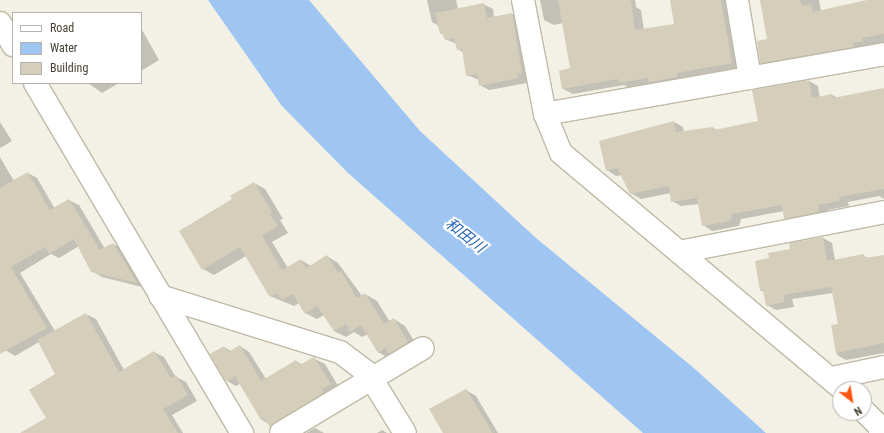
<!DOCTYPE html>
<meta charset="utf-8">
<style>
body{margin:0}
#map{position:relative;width:884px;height:433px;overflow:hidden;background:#f3f1e5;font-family:"Roboto Condensed","Noto Sans JP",sans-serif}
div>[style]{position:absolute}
.water>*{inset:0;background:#9fc5f2}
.shadow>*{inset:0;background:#0003}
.building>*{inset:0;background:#d5ceba}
.roads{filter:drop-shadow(1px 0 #bfbaa7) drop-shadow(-1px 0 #bfbaa7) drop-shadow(0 1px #bfbaa7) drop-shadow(0 -1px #bfbaa7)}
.minor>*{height:22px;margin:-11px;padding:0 11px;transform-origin:11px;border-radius:11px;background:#fff}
span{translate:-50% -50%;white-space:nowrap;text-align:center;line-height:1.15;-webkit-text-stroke:4px #fff;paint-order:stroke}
.water-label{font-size:15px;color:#2a67b5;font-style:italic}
.legend{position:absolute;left:12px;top:12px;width:130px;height:72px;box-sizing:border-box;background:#fff;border:1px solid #b5b3ae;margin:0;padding:5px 7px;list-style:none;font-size:12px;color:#464134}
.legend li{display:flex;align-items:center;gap:8px;height:20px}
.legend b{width:20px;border:1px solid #b5b3ae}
.north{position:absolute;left:832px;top:381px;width:40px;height:40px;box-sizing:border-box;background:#fff;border:1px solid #b5b3ae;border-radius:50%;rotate:149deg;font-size:11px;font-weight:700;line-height:16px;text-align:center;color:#464134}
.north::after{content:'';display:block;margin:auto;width:14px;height:18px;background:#ff5510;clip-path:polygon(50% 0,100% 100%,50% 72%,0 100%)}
</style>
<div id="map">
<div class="water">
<i style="clip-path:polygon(208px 0,309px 0,420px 131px,536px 238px,695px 369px,766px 433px,643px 433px,348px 173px,282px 106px)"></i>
</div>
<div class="shadow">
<i style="clip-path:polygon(427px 0,456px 0,458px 9px,483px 4px,493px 9px,494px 17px,512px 14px,521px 19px,531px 78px,526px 79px,527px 83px,489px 90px,480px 85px,479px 80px,467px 75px,463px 52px,457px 49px,457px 44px,445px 39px,439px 26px,432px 22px)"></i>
<i style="clip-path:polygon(540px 0,635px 0,636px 7px,641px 10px,644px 30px,675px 25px,671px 0,730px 0,741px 68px,659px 86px,654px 83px,629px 88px,624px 85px,573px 94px,563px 89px,571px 69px,563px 23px,554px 25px,544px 20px)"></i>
<i style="clip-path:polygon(771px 0,819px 0,821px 11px,884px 0,884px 44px,770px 68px,761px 63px,768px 40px)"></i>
<i style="clip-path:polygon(141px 28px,159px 60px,141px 71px)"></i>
<i style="clip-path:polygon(809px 81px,818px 86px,820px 98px,832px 95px,838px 98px,884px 89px,884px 199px,879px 196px,848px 202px,849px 206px,827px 210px,828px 217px,795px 223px,785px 218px,784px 211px,741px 219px,739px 226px,712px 231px,703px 225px,699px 204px,681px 206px,672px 201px,671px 193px,641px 199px,631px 193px,622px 175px,616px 176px,607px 170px,674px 122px,683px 127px,684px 132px,713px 128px,718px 130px,760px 122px)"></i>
<i style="clip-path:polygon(88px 83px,119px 83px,102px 93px)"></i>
<i style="clip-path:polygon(0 122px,12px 141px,0 148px)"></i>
<i style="clip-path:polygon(0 157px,14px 181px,28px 173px,37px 178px,55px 209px,69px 200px,79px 205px,105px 249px,113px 244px,123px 249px,146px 288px,102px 277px,92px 271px,79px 246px,59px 258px,51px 254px,20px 273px,55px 331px,86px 314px,96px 319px,124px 370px,154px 352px,164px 357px,175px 376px,186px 382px,197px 401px,172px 415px,183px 433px,41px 433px,48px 418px,57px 375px,39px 342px,15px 356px,5px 350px,0 342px)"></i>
<i style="clip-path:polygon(254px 183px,265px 189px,283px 219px,280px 220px,288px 233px,272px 242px,288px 268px,301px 260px,311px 266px,327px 256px,338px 263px,362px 296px,365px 294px,377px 301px,390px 322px,394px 319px,405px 326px,419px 349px,390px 359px,378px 352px,368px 334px,362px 337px,354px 332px,346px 337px,334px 331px,324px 315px,317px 319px,305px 313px,299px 303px,294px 306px,270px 296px,246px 256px,214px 275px,203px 269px,233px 200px)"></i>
<i style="clip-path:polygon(823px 238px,832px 243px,835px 260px,864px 256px,868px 258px,884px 256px,884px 353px,846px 360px,837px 355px,832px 326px,839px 325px,833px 293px,792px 299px,794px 307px,776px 310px,767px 305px,765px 293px,761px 290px,770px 259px)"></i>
<i style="clip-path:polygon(240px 346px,249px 352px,266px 379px,296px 361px,303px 365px,315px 359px,325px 364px,340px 389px,280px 432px,261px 419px,240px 384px,236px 386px,227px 381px,224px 347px,231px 351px)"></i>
<i style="clip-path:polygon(466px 390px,476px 396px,498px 433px,444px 433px)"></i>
<i style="clip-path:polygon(315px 428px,324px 433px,306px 433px)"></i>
<i style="clip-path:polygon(382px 430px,387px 433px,377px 433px)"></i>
</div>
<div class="building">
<i style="clip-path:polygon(558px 0,631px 0,635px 30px,674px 24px,670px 0,721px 0,732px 63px,677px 73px,677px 77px,649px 82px,648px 78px,619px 83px,618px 79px,562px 89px,559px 71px,570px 68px)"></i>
<i style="clip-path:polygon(760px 0,800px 0,802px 6px,811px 4px,813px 12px,867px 0,884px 0,884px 34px,862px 38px,863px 41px,853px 43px,854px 47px,760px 63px,757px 41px,767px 39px)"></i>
<i style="clip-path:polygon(484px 3px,487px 18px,512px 13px,522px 73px,517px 74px,518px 78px,479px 86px,477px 74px,466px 76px,462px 49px,457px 50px,454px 38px,445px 40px,443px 34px,440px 34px,435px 13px)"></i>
<i style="clip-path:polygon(809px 80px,812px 98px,832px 94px,833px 98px,884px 88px,884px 189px,839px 197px,840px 201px,818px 205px,819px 212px,784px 219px,782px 205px,732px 214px,730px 221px,702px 226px,697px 198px,671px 202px,669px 186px,630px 194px,617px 168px,606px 171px,599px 141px,674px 121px,676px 132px,713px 127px,714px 130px,758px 121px,752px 90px)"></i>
<i style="clip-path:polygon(28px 172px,50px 210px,69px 199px,100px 250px,113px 243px,137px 283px,91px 272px,74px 239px,49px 254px,45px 247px,11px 267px,47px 328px,0 354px,0 188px)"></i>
<i style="clip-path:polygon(254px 182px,272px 212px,270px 214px,278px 226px,262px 236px,282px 270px,301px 259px,306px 268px,327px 255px,338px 273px,341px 271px,357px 298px,365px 293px,384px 324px,394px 318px,408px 342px,389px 354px,385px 348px,378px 353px,361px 325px,350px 332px,346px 324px,334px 331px,317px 306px,305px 314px,293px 294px,282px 300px,278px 294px,269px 296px,240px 247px,202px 270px,179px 231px,232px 199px,230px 196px)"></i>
<i style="clip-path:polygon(823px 237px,827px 261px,864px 254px,865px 258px,884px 255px,884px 343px,836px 353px,831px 325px,838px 324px,831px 287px,783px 295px,785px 302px,766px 306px,763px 290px,760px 291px,755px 261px,769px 258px,768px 253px,790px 249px,789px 243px)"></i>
<i style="clip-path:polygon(86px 313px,119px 372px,154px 351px,171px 378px,176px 375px,188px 395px,163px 409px,178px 433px,20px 433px,46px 418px,29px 390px,55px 374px,37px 340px)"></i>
<i style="clip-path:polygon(240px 345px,261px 381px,296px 360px,300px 365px,314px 357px,331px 384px,322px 389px,324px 392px,270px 427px,264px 418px,261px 420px,235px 376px,226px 382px,210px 354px,224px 346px,228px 352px)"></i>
<i style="clip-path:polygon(466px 389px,493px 433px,443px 433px,429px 409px)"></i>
</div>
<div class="roads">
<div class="minor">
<i style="left:523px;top:0;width:116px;rotate:79.1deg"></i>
<i style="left:545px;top:114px;width:42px;rotate:67.7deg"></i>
<i style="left:561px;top:153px;width:367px;rotate:40deg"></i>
<i style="left:737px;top:0;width:79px;rotate:80.5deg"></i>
<i style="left:0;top:23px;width:26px;rotate:59deg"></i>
<i style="left:35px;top:83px;width:407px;rotate:59.4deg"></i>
<i style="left:545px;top:114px;width:344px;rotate:-10deg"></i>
<i style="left:679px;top:252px;width:209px;rotate:-11deg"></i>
<i style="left:160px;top:296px;width:189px;rotate:17.3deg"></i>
<i style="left:340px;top:352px;width:35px;rotate:37deg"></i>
<i style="left:368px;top:373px;width:70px;rotate:58.3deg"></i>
<i style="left:832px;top:378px;width:53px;rotate:-11.9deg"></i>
<i style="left:864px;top:411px;width:29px;rotate:46deg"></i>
<i style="left:281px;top:433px;width:165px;rotate:-30.9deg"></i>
</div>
</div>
<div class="water-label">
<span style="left:465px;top:236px;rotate:38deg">和田川</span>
</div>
<ul class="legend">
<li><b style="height:5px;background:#fff"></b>Road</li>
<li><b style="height:11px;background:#9fc5f2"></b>Water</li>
<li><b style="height:11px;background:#d5ceba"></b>Building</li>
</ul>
<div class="north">N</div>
</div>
